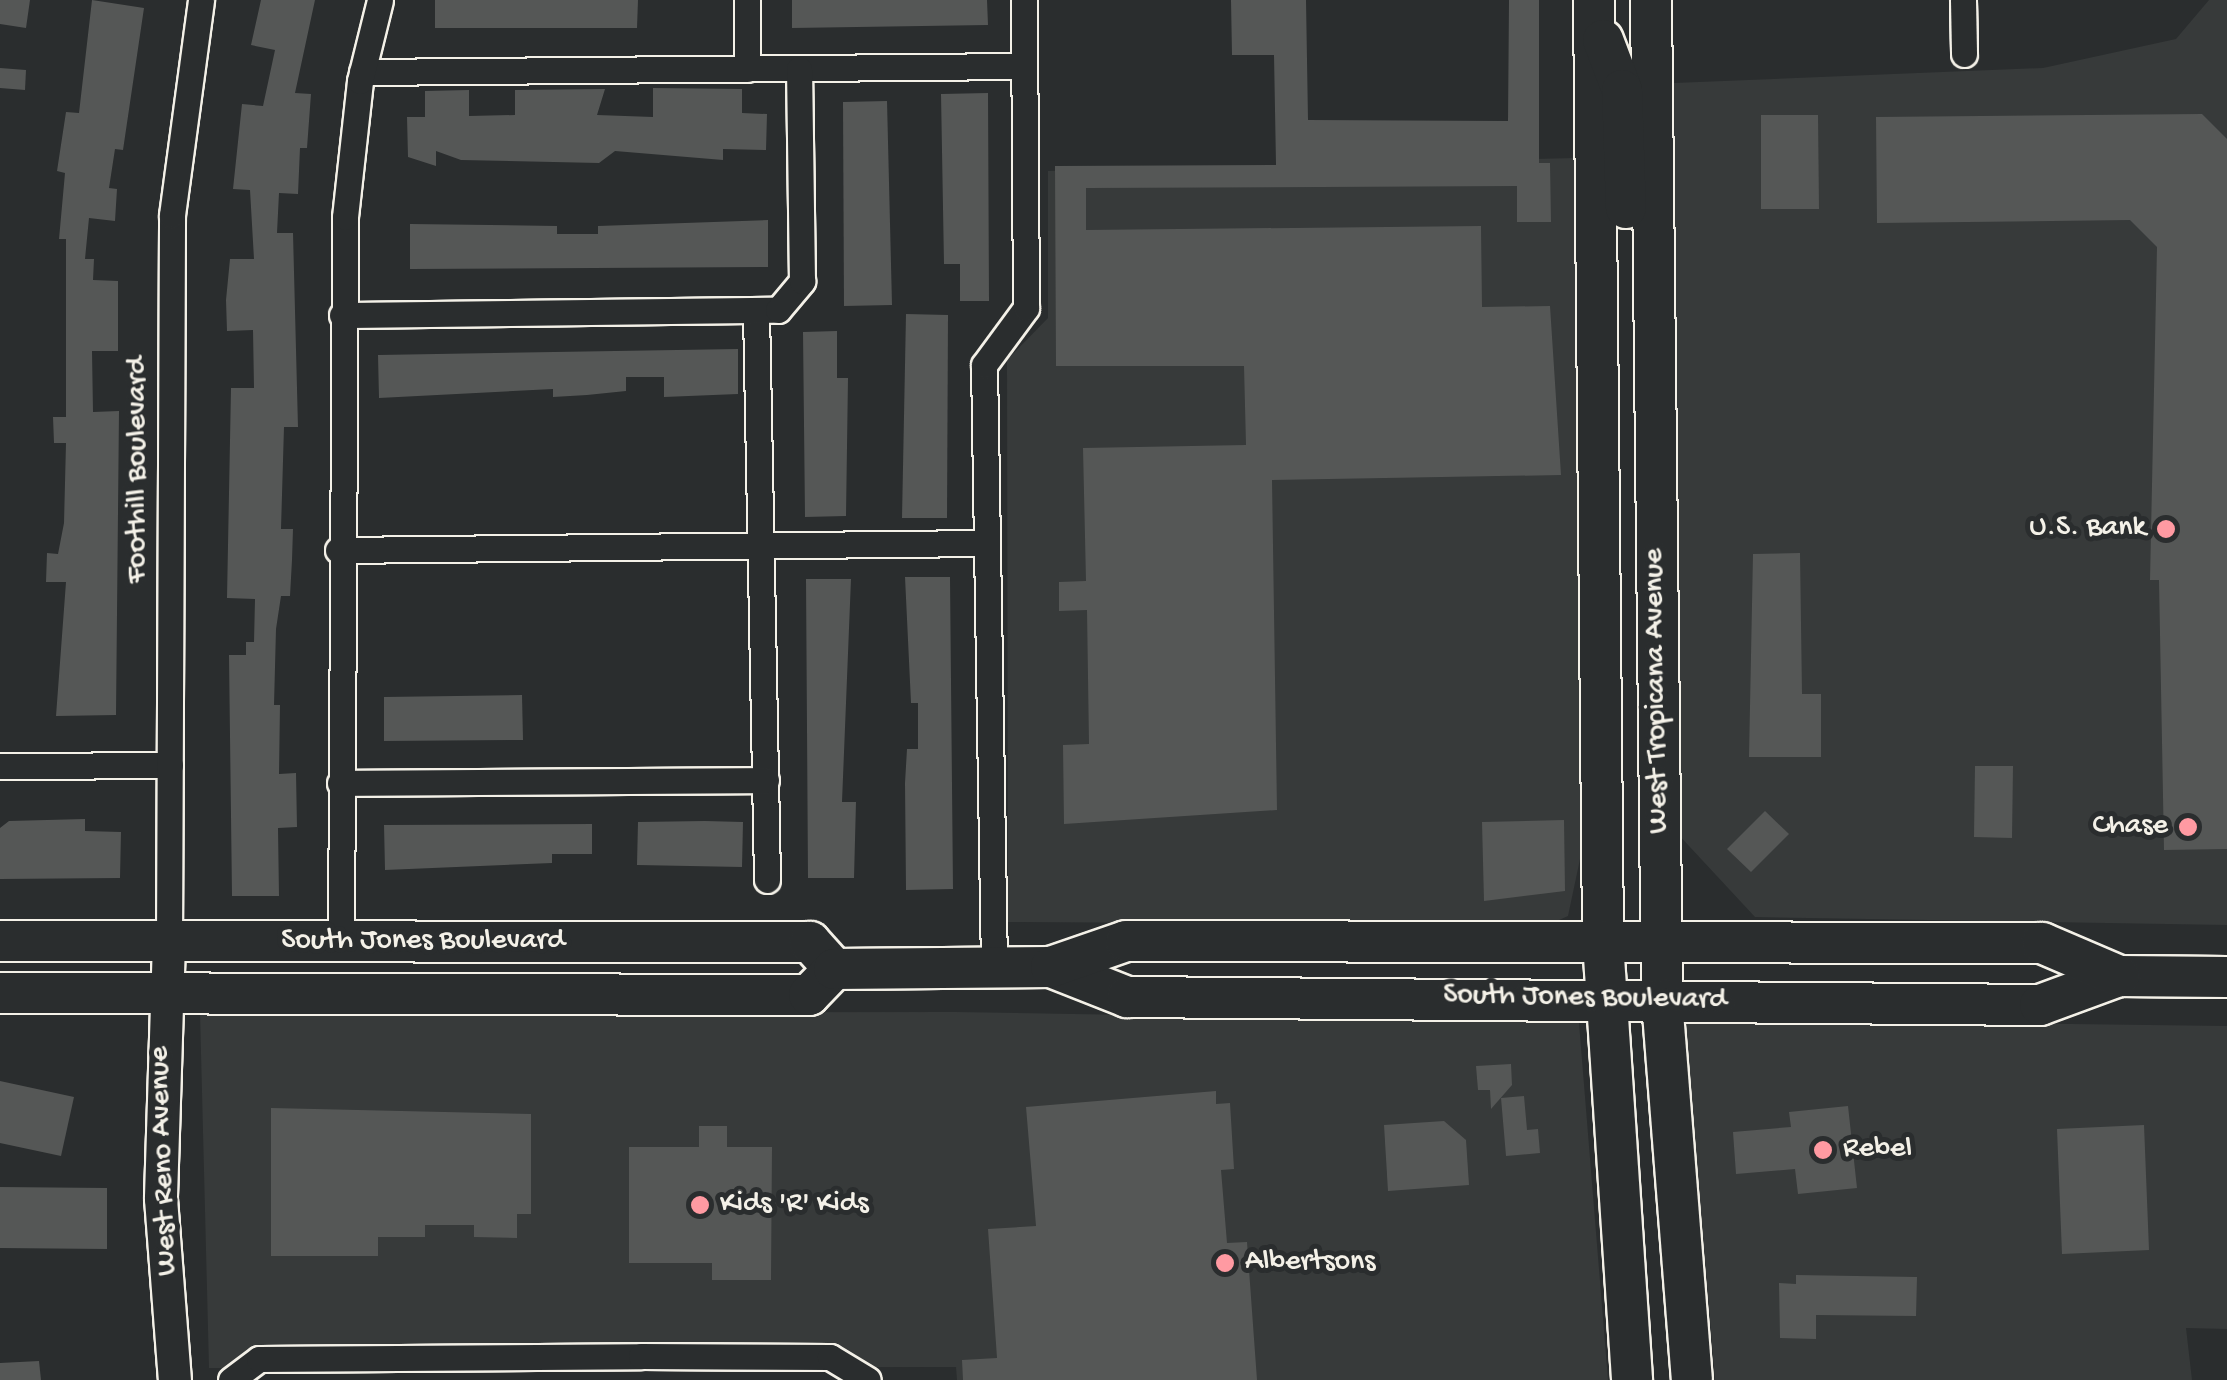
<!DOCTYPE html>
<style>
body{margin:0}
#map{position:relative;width:2227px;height:1380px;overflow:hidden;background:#2a2d2e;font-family:"Gochi Hand",sans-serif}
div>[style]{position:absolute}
.built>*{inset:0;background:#373a3a}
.building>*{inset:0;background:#555756}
.roads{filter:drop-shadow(2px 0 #f4f1e8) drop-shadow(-2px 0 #f4f1e8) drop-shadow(0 2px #f4f1e8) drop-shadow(0 -2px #f4f1e8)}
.minor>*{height:25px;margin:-12.5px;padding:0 12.5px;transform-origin:12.5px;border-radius:12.5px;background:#2a2d2e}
.tertiary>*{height:32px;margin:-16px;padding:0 16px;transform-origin:16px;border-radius:16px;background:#2a2d2e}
.primary>*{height:40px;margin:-20px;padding:0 20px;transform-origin:20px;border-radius:20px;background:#2a2d2e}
.dots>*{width:28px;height:28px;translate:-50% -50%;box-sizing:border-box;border:5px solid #2a2d2e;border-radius:50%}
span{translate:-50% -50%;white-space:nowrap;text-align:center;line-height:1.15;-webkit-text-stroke:10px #2a2d2e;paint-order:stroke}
.street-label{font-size:30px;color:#f4f1e8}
.poi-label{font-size:30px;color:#f4f1e8}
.right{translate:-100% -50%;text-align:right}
.left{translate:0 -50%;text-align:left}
</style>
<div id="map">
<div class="built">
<i style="clip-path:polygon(2209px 0,2227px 0,2227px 925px,1755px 917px,1676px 832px,1674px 83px,2043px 68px,2176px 39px)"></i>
<i style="clip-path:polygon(1575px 158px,1583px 845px,1568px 916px,1548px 925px,1008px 922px,1007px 360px,1048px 318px,1048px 171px)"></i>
<i style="clip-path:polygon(955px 1012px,1579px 1023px,1608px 1380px,957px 1380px,956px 1367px,209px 1368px,200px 1013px)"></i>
<i style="clip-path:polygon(1685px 1019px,2227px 1026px,2227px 1329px,2186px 1328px,2192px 1380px,1715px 1380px)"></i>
</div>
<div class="building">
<i style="clip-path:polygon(0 0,30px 0,26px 28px,0 24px)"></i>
<i style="clip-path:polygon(92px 0,144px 8px,123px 150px,115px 149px,109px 188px,117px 189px,115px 221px,89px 218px,85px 259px,94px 259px,93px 280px,118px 281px,118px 351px,92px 351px,93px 412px,119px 411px,116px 715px,56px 716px,66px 582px,46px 582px,47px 553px,58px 554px,64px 523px,66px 443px,54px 443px,53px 417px,66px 417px,66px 239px,59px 239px,65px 173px,57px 171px,66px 112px,79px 113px)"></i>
<i style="clip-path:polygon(261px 0,315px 0,295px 93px,311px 94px,307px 148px,300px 148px,298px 194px,279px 193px,277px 233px,293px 233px,298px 427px,284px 427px,281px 529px,293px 529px,292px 560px,290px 596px,281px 596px,276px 629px,274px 705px,280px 705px,279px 774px,296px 773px,297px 827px,278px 828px,279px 896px,232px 896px,229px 655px,246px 655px,246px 642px,254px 642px,255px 599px,227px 598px,231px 388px,254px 388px,253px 330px,227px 331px,226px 300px,230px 259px,254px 259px,250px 190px,233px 189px,242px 104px,263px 106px,275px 50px,251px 45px)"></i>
<i style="clip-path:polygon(435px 0,638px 0,637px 28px,435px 28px)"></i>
<i style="clip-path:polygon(792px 0,987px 0,988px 25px,792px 28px)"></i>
<i style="clip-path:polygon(1231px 0,1306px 0,1308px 120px,1508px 121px,1509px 0,1539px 0,1539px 163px,1550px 163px,1551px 222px,1517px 222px,1517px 186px,1086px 188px,1086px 230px,1481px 226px,1482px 307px,1550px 306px,1561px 475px,1272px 480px,1277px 810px,1064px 824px,1063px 745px,1089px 744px,1087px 610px,1059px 611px,1059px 582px,1086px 581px,1083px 448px,1246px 445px,1244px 366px,1056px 366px,1055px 166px,1276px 165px,1274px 55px,1232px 55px)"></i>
<i style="clip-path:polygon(0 68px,26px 70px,25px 90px,0 88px)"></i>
<i style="clip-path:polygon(653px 88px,742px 89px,742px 113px,767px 114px,766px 150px,723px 149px,723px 160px,615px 151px,599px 163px,461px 160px,436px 151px,436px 166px,408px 157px,407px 117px,425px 117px,425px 91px,469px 90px,469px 116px,515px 115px,515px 90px,605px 89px,597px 115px,653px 117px)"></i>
<i style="clip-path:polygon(988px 93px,989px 301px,960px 301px,960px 264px,944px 264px,941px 94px)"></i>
<i style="clip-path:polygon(887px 101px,892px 305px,844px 306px,843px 102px)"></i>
<i style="clip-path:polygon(2202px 114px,2227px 139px,2227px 849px,2164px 850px,2159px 580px,2150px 580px,2157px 247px,2130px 220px,1877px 223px,1876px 117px)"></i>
<i style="clip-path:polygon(1761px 115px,1818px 115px,1819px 209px,1761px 209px)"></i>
<i style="clip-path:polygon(768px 220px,768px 267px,410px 269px,410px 224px,557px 226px,557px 234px,598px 234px,598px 226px)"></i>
<i style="clip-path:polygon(906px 314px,948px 315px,947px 518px,902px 518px)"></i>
<i style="clip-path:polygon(837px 331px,837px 378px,848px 378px,846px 516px,805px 517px,803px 332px)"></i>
<i style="clip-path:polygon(738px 349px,738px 394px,664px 397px,664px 377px,626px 377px,626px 391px,587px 395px,553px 397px,553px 389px,379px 398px,378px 355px)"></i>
<i style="clip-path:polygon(1800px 553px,1802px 694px,1821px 694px,1821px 757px,1749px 757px,1753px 554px)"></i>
<i style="clip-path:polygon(905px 577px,950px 577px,953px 889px,906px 890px,905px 783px,907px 749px,918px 749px,918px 703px,911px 703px)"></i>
<i style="clip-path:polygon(806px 579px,851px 579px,842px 802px,856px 802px,854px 878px,808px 878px)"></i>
<i style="clip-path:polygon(522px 695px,523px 740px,384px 741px,384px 697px)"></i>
<i style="clip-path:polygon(1975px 766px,2013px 766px,2012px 838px,1974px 837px)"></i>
<i style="clip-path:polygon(1765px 811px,1789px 834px,1751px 872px,1727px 849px)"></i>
<i style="clip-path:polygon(85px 819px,85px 831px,121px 832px,120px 878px,0 879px,0 828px,9px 821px)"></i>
<i style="clip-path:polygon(1564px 820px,1565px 891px,1484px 901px,1482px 822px)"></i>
<i style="clip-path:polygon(705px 821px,743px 822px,742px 867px,637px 865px,638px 822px)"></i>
<i style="clip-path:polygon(592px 824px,592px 854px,552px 854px,552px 863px,385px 870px,384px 825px)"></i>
<i style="clip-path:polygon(1511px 1064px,1512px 1085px,1491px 1109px,1490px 1090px,1478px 1090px,1476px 1066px)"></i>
<i style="clip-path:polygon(0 1081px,74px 1097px,61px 1156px,0 1143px)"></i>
<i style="clip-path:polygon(1216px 1091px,1216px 1104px,1230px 1103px,1234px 1169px,1221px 1170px,1227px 1243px,1247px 1242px,1257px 1380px,963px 1380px,962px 1360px,997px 1358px,988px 1229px,1036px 1226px,1026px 1107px)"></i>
<i style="clip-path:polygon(1524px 1096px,1527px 1130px,1538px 1129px,1540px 1153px,1506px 1156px,1501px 1098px)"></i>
<i style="clip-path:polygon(1848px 1106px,1857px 1188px,1798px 1194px,1795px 1169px,1736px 1174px,1733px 1132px,1791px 1127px,1789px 1112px)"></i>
<i style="clip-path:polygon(271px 1108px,531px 1114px,531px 1214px,517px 1214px,517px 1238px,474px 1237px,474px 1225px,425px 1225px,425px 1237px,378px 1237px,378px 1256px,271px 1256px)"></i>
<i style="clip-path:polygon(1444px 1121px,1466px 1140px,1469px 1185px,1388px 1191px,1384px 1125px)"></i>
<i style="clip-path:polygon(2144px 1125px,2149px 1250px,2062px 1254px,2057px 1129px)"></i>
<i style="clip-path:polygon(699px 1126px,727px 1126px,727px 1147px,772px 1147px,771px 1280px,712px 1280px,712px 1263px,629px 1263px,629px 1147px,699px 1147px)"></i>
<i style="clip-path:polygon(0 1187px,107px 1188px,107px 1249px,0 1248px)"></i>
<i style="clip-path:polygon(1796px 1275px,1917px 1277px,1916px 1316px,1816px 1315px,1816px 1339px,1780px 1338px,1779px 1283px,1796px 1284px)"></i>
<i style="clip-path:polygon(39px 1361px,41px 1380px,0 1380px,0 1363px)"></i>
</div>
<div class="roads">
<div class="minor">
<i style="left:747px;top:0;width:69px;rotate:90deg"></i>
<i style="left:1963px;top:0;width:54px;rotate:88.9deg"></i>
<i style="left:362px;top:72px;width:661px;rotate:-0.52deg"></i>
<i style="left:756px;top:311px;width:569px;rotate:88.89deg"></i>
<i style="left:342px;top:315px;width:436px;rotate:-0.7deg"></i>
<i style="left:778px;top:310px;width:38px;rotate:-50deg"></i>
<i style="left:802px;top:281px;width:212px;rotate:-90.8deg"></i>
<i style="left:338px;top:550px;width:649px;rotate:-0.62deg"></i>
<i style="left:0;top:766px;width:170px;rotate:-0.3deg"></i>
<i style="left:340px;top:783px;width:426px;rotate:-0.4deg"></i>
<i style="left:169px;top:942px;width:727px;rotate:-89.76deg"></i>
<i style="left:172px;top:215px;width:217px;rotate:-82.3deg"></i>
<i style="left:341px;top:942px;width:725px;rotate:-89.68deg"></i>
<i style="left:345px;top:217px;width:137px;rotate:-83.7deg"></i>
<i style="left:360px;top:81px;width:83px;rotate:-76.1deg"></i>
<i style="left:994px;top:967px;width:602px;rotate:-90.95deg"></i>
<i style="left:984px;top:365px;width:71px;rotate:-53.6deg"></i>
<i style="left:1026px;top:308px;width:308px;rotate:-90.4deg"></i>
<i style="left:231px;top:1380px;width:35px;rotate:-37deg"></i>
<i style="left:259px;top:1359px;width:382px;rotate:-0.4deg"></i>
<i style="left:641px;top:1356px;width:189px;rotate:0.3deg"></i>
<i style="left:830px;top:1357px;width:44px;rotate:31.2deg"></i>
</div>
<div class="tertiary">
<i style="left:169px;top:942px;width:257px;rotate:91.8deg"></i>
<i style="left:161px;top:1199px;width:182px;rotate:85.6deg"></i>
</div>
<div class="primary">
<i style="left:1594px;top:0;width:942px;rotate:89.45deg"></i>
<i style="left:1603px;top:942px;width:439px;rotate:86.2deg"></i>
<i style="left:1651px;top:0;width:1000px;rotate:89.37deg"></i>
<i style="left:1662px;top:1000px;width:381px;rotate:85.5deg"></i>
<i style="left:1603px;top:40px;width:53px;rotate:69.2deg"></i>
<i style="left:1622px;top:90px;width:118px;rotate:88.1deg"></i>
<i style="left:0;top:941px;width:810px;rotate:0.07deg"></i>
<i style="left:810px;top:942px;width:36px;rotate:48deg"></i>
<i style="left:1051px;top:967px;width:82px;rotate:21.5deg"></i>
<i style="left:1127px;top:997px;width:913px;rotate:0.5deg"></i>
<i style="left:2040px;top:1005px;width:84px;rotate:-20.2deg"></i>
<i style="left:2119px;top:976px;width:108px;rotate:0.5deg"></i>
<i style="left:0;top:993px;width:809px;rotate:0.14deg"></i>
<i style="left:809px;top:995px;width:36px;rotate:-46deg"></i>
<i style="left:834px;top:969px;width:217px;rotate:-0.5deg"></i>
<i style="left:1051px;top:967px;width:79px;rotate:-19.1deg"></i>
<i style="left:1126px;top:941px;width:916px;rotate:0.13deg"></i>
<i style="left:2042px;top:943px;width:84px;rotate:23.2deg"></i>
</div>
</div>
<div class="dots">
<i style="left:2166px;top:529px;background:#ff9aa2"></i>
<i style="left:2188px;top:827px;background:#ff9aa2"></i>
<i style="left:1823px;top:1150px;background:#ff9aa2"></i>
<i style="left:700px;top:1205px;background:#ff9aa2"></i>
<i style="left:1225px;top:1263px;background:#ff9aa2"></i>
</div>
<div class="street-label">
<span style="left:139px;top:470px;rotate:-90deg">Foothill Boulevard</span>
<span style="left:1658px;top:691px;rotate:-91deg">West Tropicana Avenue</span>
<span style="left:423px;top:942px">South Jones Boulevard</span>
<span style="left:1585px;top:999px;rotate:1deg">South Jones Boulevard</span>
<span style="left:165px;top:1161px;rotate:-92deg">West Reno Avenue</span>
</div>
<div class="poi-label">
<span class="right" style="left:2146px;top:529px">U.S. Bank</span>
<span class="right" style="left:2168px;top:827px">Chase</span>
<span class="left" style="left:1843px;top:1150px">Rebel</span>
<span class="left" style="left:720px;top:1205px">Kids 'R' Kids</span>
<span class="left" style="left:1245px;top:1263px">Albertsons</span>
</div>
</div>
